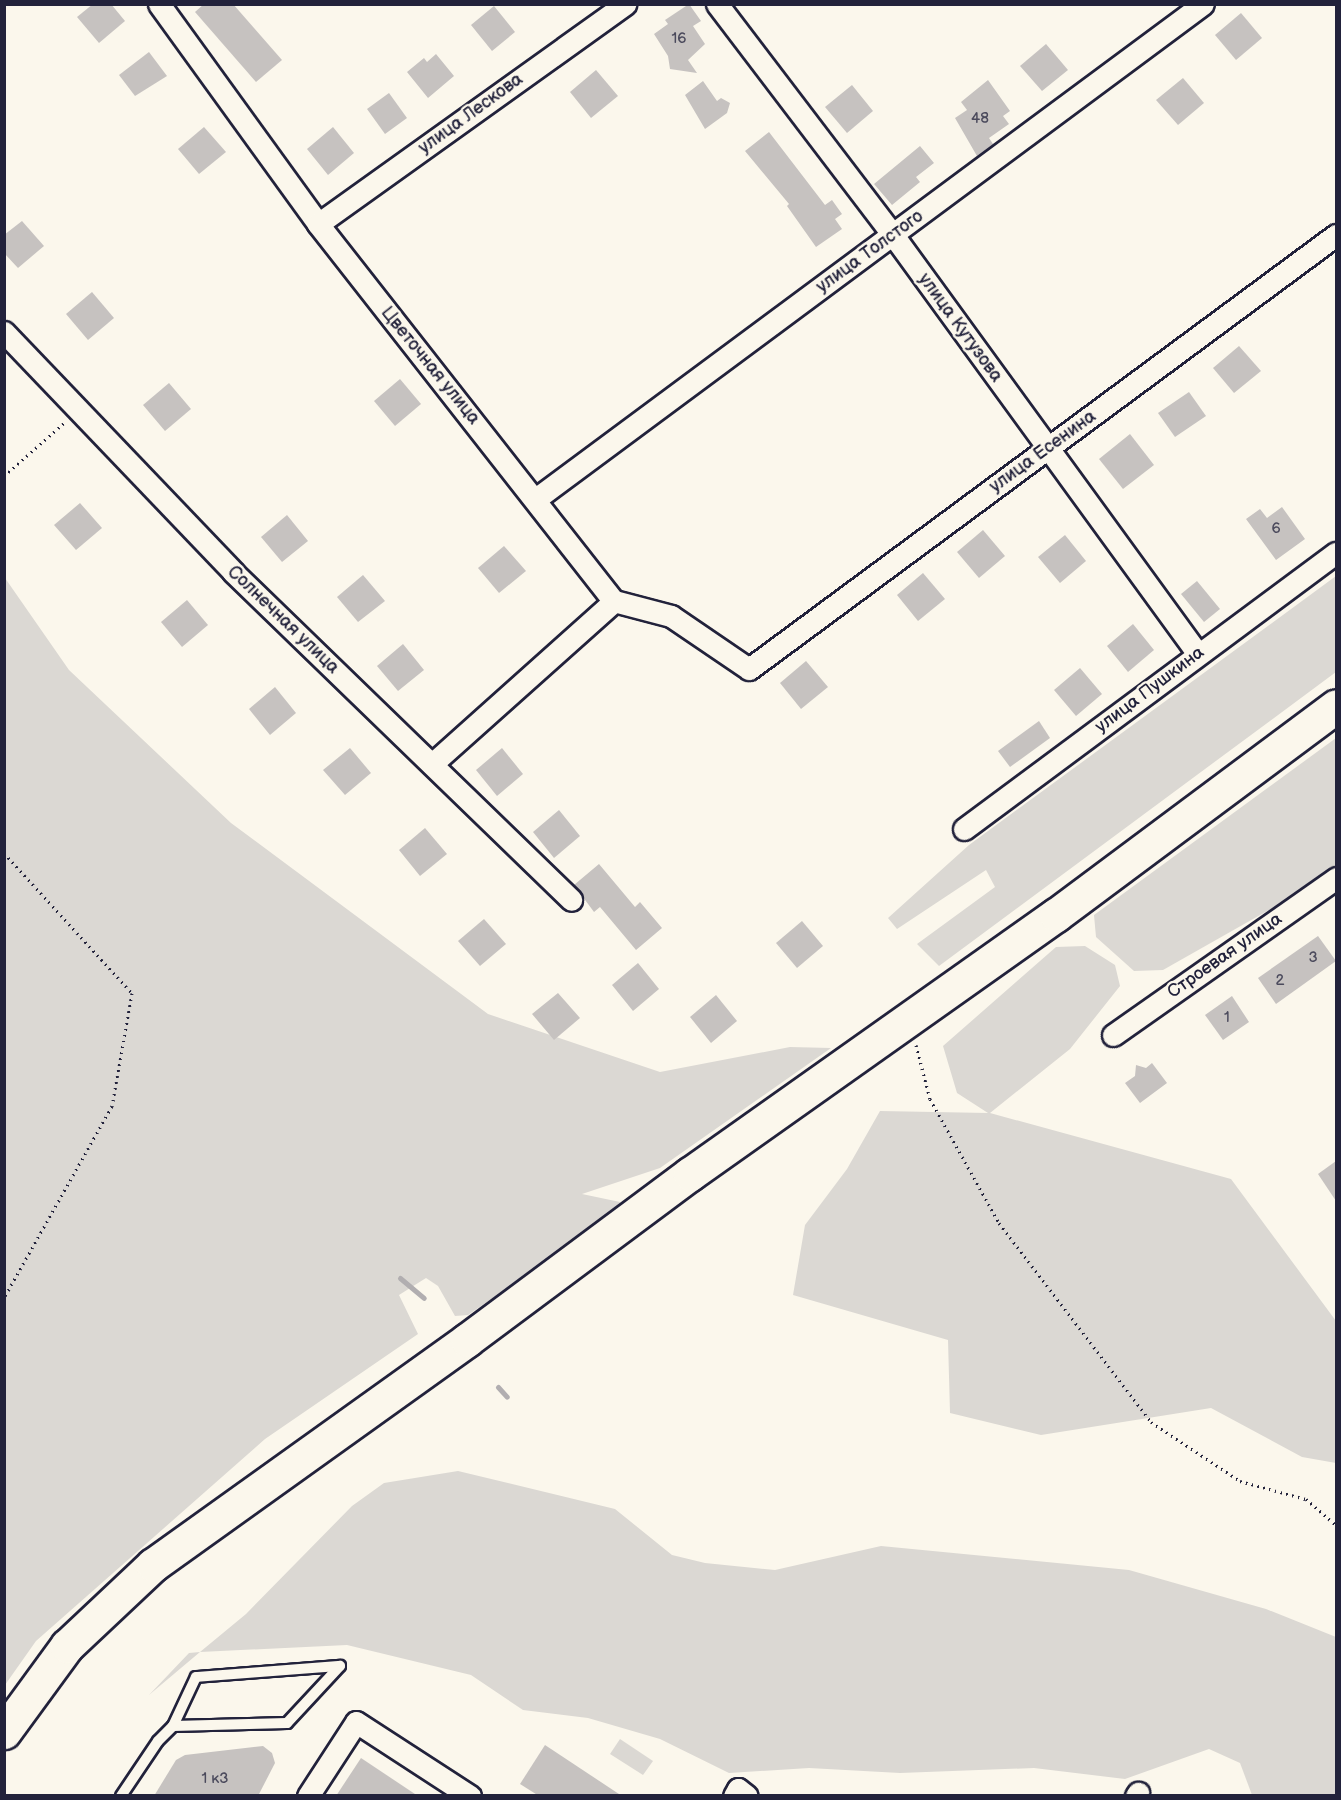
<!DOCTYPE html>
<meta charset="utf-8">
<style>
body{margin:0}
#map{position:relative;width:1341px;height:1800px;overflow:hidden;background:#fbf7ec;font-family:"Balsamiq Sans",sans-serif}
div>[style]{position:absolute}
.green>*{inset:0;background:#dbd8d3}
.stream>*{height:5px;margin:-2.5px;padding:0 2.5px;transform-origin:2.5px;border-radius:2.5px;background:#b1aeb0}
.building>*{inset:0;background:#c6c2c0}
.path>*{height:3px;margin-top:-1.5px;transform-origin:0;background:repeating-linear-gradient(90deg,#22223b 0 1.5px,transparent 0 6px)}
.roads{filter:drop-shadow(2px 0 #22223b) drop-shadow(-2px 0 #22223b) drop-shadow(0 2px #22223b) drop-shadow(0 -2px #22223b)}
.service>*{height:10px;margin:-5px;padding:0 5px;transform-origin:5px;border-radius:5px;background:#fbf7ec}
.minor>*{height:21px;margin:-10.5px;padding:0 10.5px;transform-origin:10.5px;border-radius:10.5px;background:#fbf7ec}
.primary>*{height:33px;margin:-16.5px;padding:0 16.5px;transform-origin:16.5px;border-radius:16.5px;background:#fbf7ec}
span{translate:-50% -50%;white-space:nowrap;text-align:center;line-height:1.15;-webkit-text-stroke:4.5px #fbf7ec;paint-order:stroke}
.number-label{font-size:15px;color:#4b4a5c}
.number-label span{-webkit-text-stroke-width:0}
.street-label{font-size:18px;color:#22223b}
.frame{position:absolute;inset:0;border:6px solid #22223b;pointer-events:none}
</style>
<div id="map">
<div class="green">
<i style="clip-path:polygon(1336px 576px,1336px 672px,939px 966px,917px 944px,995px 887px,986px 870px,897px 929px,888px 918px,969px 845px)"></i>
<i style="clip-path:polygon(5px 578px,69px 670px,231px 823px,488px 1014px,660px 1072px,790px 1047px,831px 1048px,660px 1168px,582px 1194px,620px 1202px,618px 1211px,468px 1315px,455px 1316px,438px 1286px,426px 1278px,399px 1295px,418px 1334px,265px 1439px,36px 1641px,5px 1685px)"></i>
<i style="clip-path:polygon(1336px 738px,1336px 872px,1163px 970px,1134px 971px,1096px 937px,1094px 915px)"></i>
<i style="clip-path:polygon(1085px 946px,1115px 965px,1120px 986px,1070px 1049px,990px 1113px,1231px 1179px,1336px 1321px,1336px 1463px,1302px 1457px,1211px 1408px,1041px 1435px,950px 1413px,948px 1340px,793px 1295px,805px 1225px,847px 1169px,880px 1111px,988px 1113px,957px 1093px,943px 1046px,1056px 947px)"></i>
<i style="clip-path:polygon(458px 1471px,615px 1509px,672px 1555px,705px 1563px,775px 1570px,881px 1546px,1129px 1570px,1266px 1609px,1336px 1637px,1336px 1795px,1252px 1795px,1240px 1763px,1209px 1749px,1125px 1779px,1034px 1768px,900px 1773px,809px 1768px,729px 1773px,660px 1739px,588px 1718px,523px 1710px,471px 1675px,347px 1645px,200px 1652px,149px 1695px,189px 1653px,200px 1652px,246px 1614px,352px 1506px,384px 1483px)"></i>
<i style="clip-path:polygon(620px 1739px,653px 1761px,643px 1775px,610px 1754px)"></i>
</div>
<div class="stream">
<i style="left:400px;top:1278px;width:31px;rotate:40deg"></i>
<i style="left:498px;top:1387px;width:13px;rotate:48deg"></i>
</div>
<div class="building">
<i style="clip-path:polygon(93px 4px,111px 4px,125px 21px,99px 43px,77px 17px)"></i>
<i style="clip-path:polygon(204px 4px,233px 4px,282px 60px,256px 82px,195px 12px)"></i>
<i style="clip-path:polygon(689px 4px,701px 21px,693px 26px,705px 44px,688px 60px,697px 73px,670px 69px,668px 56px,654px 34px,668px 24px,665px 20px)"></i>
<i style="clip-path:polygon(494px 6px,515px 32px,492px 51px,471px 25px)"></i>
<i style="clip-path:polygon(1241px 13px,1262px 38px,1236px 60px,1215px 35px)"></i>
<i style="clip-path:polygon(1046px 44px,1068px 70px,1042px 91px,1020px 66px)"></i>
<i style="clip-path:polygon(149px 52px,167px 76px,135px 96px,119px 75px)"></i>
<i style="clip-path:polygon(436px 54px,454px 76px,428px 98px,407px 72px,424px 58px,427px 62px)"></i>
<i style="clip-path:polygon(596px 70px,618px 96px,591px 118px,570px 92px)"></i>
<i style="clip-path:polygon(1183px 78px,1204px 103px,1178px 125px,1156px 100px)"></i>
<i style="clip-path:polygon(988px 80px,1010px 111px,1003px 116px,1009px 124px,989px 138px,993px 144px,977px 156px,955px 118px,967px 110px,961px 102px)"></i>
<i style="clip-path:polygon(703px 81px,717px 101px,721px 98px,730px 103px,727px 113px,705px 129px,685px 95px)"></i>
<i style="clip-path:polygon(852px 85px,873px 111px,847px 133px,825px 107px)"></i>
<i style="clip-path:polygon(389px 93px,407px 118px,385px 134px,367px 109px)"></i>
<i style="clip-path:polygon(204px 127px,226px 152px,199px 174px,178px 149px)"></i>
<i style="clip-path:polygon(333px 127px,354px 153px,328px 175px,307px 149px)"></i>
<i style="clip-path:polygon(769px 132px,825px 205px,832px 200px,842px 214px,835px 219px,842px 229px,816px 247px,787px 206px,789px 204px,745px 151px)"></i>
<i style="clip-path:polygon(920px 146px,934px 163px,916px 177px,920px 182px,892px 205px,874px 184px)"></i>
<i style="clip-path:polygon(22px 221px,44px 246px,18px 268px,4px 253px,4px 235px)"></i>
<i style="clip-path:polygon(92px 292px,114px 318px,88px 340px,66px 314px)"></i>
<i style="clip-path:polygon(1239px 346px,1261px 371px,1234px 393px,1213px 368px)"></i>
<i style="clip-path:polygon(400px 379px,421px 404px,395px 426px,374px 401px)"></i>
<i style="clip-path:polygon(169px 383px,191px 409px,165px 431px,143px 405px)"></i>
<i style="clip-path:polygon(1189px 392px,1206px 416px,1175px 437px,1158px 413px)"></i>
<i style="clip-path:polygon(1130px 434px,1154px 465px,1123px 489px,1099px 459px)"></i>
<i style="clip-path:polygon(80px 503px,102px 528px,76px 550px,54px 525px)"></i>
<i style="clip-path:polygon(1282px 507px,1305px 539px,1276px 560px,1246px 519px,1260px 509px,1267px 518px)"></i>
<i style="clip-path:polygon(287px 515px,308px 541px,282px 562px,261px 537px)"></i>
<i style="clip-path:polygon(983px 530px,1005px 556px,979px 578px,957px 552px)"></i>
<i style="clip-path:polygon(1065px 535px,1086px 561px,1060px 583px,1038px 557px)"></i>
<i style="clip-path:polygon(504px 546px,526px 571px,499px 593px,478px 568px)"></i>
<i style="clip-path:polygon(923px 573px,945px 599px,918px 621px,897px 595px)"></i>
<i style="clip-path:polygon(363px 575px,385px 601px,358px 622px,337px 597px)"></i>
<i style="clip-path:polygon(1197px 581px,1220px 609px,1204px 622px,1181px 594px)"></i>
<i style="clip-path:polygon(187px 600px,208px 625px,182px 647px,161px 622px)"></i>
<i style="clip-path:polygon(1133px 624px,1154px 650px,1128px 672px,1107px 646px)"></i>
<i style="clip-path:polygon(403px 644px,424px 670px,398px 691px,377px 666px)"></i>
<i style="clip-path:polygon(806px 661px,828px 687px,801px 709px,780px 683px)"></i>
<i style="clip-path:polygon(1080px 668px,1102px 694px,1076px 716px,1054px 690px)"></i>
<i style="clip-path:polygon(275px 687px,296px 713px,270px 735px,249px 709px)"></i>
<i style="clip-path:polygon(1039px 721px,1050px 738px,1010px 767px,998px 751px)"></i>
<i style="clip-path:polygon(350px 748px,371px 773px,345px 795px,323px 770px)"></i>
<i style="clip-path:polygon(502px 748px,523px 774px,497px 796px,476px 770px)"></i>
<i style="clip-path:polygon(559px 810px,580px 836px,554px 858px,533px 832px)"></i>
<i style="clip-path:polygon(425px 828px,447px 854px,420px 876px,399px 850px)"></i>
<i style="clip-path:polygon(599px 864px,635px 907px,640px 902px,662px 928px,636px 950px,600px 907px,594px 912px,574px 885px)"></i>
<i style="clip-path:polygon(484px 919px,506px 944px,480px 966px,458px 941px)"></i>
<i style="clip-path:polygon(802px 921px,823px 946px,797px 968px,776px 943px)"></i>
<i style="clip-path:polygon(1318px 936px,1336px 961px,1276px 1004px,1258px 978px)"></i>
<i style="clip-path:polygon(638px 963px,659px 989px,633px 1011px,612px 985px)"></i>
<i style="clip-path:polygon(558px 993px,580px 1018px,554px 1040px,532px 1014px)"></i>
<i style="clip-path:polygon(716px 995px,737px 1021px,711px 1043px,690px 1017px)"></i>
<i style="clip-path:polygon(1232px 996px,1249px 1022px,1223px 1040px,1205px 1015px)"></i>
<i style="clip-path:polygon(1152px 1063px,1167px 1083px,1140px 1103px,1125px 1083px,1135px 1076px,1136px 1065px,1146px 1068px)"></i>
<i style="clip-path:polygon(1336px 1161px,1336px 1201px,1318px 1174px)"></i>
<i style="clip-path:polygon(545px 1745px,622px 1796px,539px 1796px,520px 1784px)"></i>
<i style="clip-path:polygon(263px 1746px,272px 1753px,275px 1763px,258px 1796px,154px 1796px,176px 1760px,185px 1755px)"></i>
<i style="clip-path:polygon(361px 1758px,418px 1796px,336px 1796px)"></i>
</div>
<div class="path">
<i style="left:4px;top:476px;width:81px;rotate:-41.5deg"></i>
<i style="left:4px;top:853px;width:190px;rotate:47.6deg"></i>
<i style="left:132px;top:993px;width:115px;rotate:100deg"></i>
<i style="left:112px;top:1106px;width:220px;rotate:119.4deg"></i>
<i style="left:916px;top:1045px;width:56px;rotate:75.5deg"></i>
<i style="left:930px;top:1099px;width:142px;rotate:60.9deg"></i>
<i style="left:999px;top:1223px;width:250px;rotate:52.6deg"></i>
<i style="left:1151px;top:1422px;width:107px;rotate:33.5deg"></i>
<i style="left:1240px;top:1481px;width:68px;rotate:15.3deg"></i>
<i style="left:1306px;top:1499px;width:40px;rotate:41deg"></i>
</div>
<div class="roads">
<div class="service">
<i style="left:173px;top:1726px;width:114px;rotate:-1.5deg"></i>
<i style="left:287px;top:1723px;width:78px;rotate:-47.1deg"></i>
<i style="left:121px;top:1796px;width:66px;rotate:-56.1deg"></i>
<i style="left:158px;top:1741px;width:21px;rotate:-45deg"></i>
<i style="left:173px;top:1726px;width:54px;rotate:-64.9deg"></i>
<i style="left:196px;top:1677px;width:144px;rotate:-4.4deg"></i>
</div>
<div class="minor">
<i style="left:159px;top:4px;width:271px;rotate:54.1deg"></i>
<i style="left:318px;top:224px;width:479px;rotate:51.9deg"></i>
<i style="left:614px;top:601px;width:59px;rotate:14.7deg"></i>
<i style="left:671px;top:616px;width:94px;rotate:34.2deg"></i>
<i style="left:749px;top:669px;width:730px;rotate:-36.48deg"></i>
<i style="left:717px;top:4px;width:290px;rotate:52.7deg"></i>
<i style="left:893px;top:235px;width:518px;rotate:53.95deg"></i>
<i style="left:318px;top:224px;width:378px;rotate:-35.6deg"></i>
<i style="left:4px;top:332px;width:332px;rotate:46.3deg"></i>
<i style="left:233px;top:572px;width:471px;rotate:44.1deg"></i>
<i style="left:537px;top:498px;width:829px;rotate:-36.57deg"></i>
<i style="left:432px;top:764px;width:244px;rotate:-41.8deg"></i>
<i style="left:964px;top:829px;width:463px;rotate:-36.6deg"></i>
<i style="left:1113px;top:1035px;width:273px;rotate:-35.1deg"></i>
<i style="left:308px;top:1796px;width:88px;rotate:-57deg"></i>
<i style="left:356px;top:1722px;width:136px;rotate:33deg"></i>
<i style="left:734px;top:1796px;width:8px;rotate:-60deg"></i>
<i style="left:738px;top:1789px;width:11px;rotate:38deg"></i>
<i style="left:1136px;top:1796px;width:4px;rotate:-56deg"></i>
</div>
<div class="primary">
<i style="left:4px;top:1732px;width:107px;rotate:-53.8deg"></i>
<i style="left:67px;top:1646px;width:118px;rotate:-43.3deg"></i>
<i style="left:153px;top:1565px;width:386px;rotate:-35.6deg"></i>
<i style="left:467px;top:1340px;width:278px;rotate:-36.7deg"></i>
<i style="left:690px;top:1174px;width:448px;rotate:-35.3deg"></i>
<i style="left:1056px;top:915px;width:349px;rotate:-36.7deg"></i>
</div>
</div>
<div class="number-label">
<span style="left:679px;top:39px">16</span>
<span style="left:980px;top:119px">48</span>
<span style="left:1276px;top:529px">6</span>
<span style="left:1313px;top:958px">3</span>
<span style="left:1280px;top:981px">2</span>
<span style="left:1227px;top:1018px">1</span>
<span style="left:215px;top:1779px">1 к3</span>
</div>
<div class="street-label">
<span style="left:471px;top:114px;rotate:-36deg">улица Лескова</span>
<span style="left:870px;top:252px;rotate:-36deg">улица Толстого</span>
<span style="left:960px;top:328px;rotate:54deg">улица Кутузова</span>
<span style="left:430px;top:366px;rotate:51deg">Цветочная улица</span>
<span style="left:1043px;top:452px;rotate:-36deg">улица Есенина</span>
<span style="left:283px;top:620px;rotate:44deg">Солнечная улица</span>
<span style="left:1150px;top:690px;rotate:-37deg">улица Пушкина</span>
<span style="left:1225px;top:956px;rotate:-35deg">Строевая улица</span>
</div>
<div class="frame"></div>
</div>
